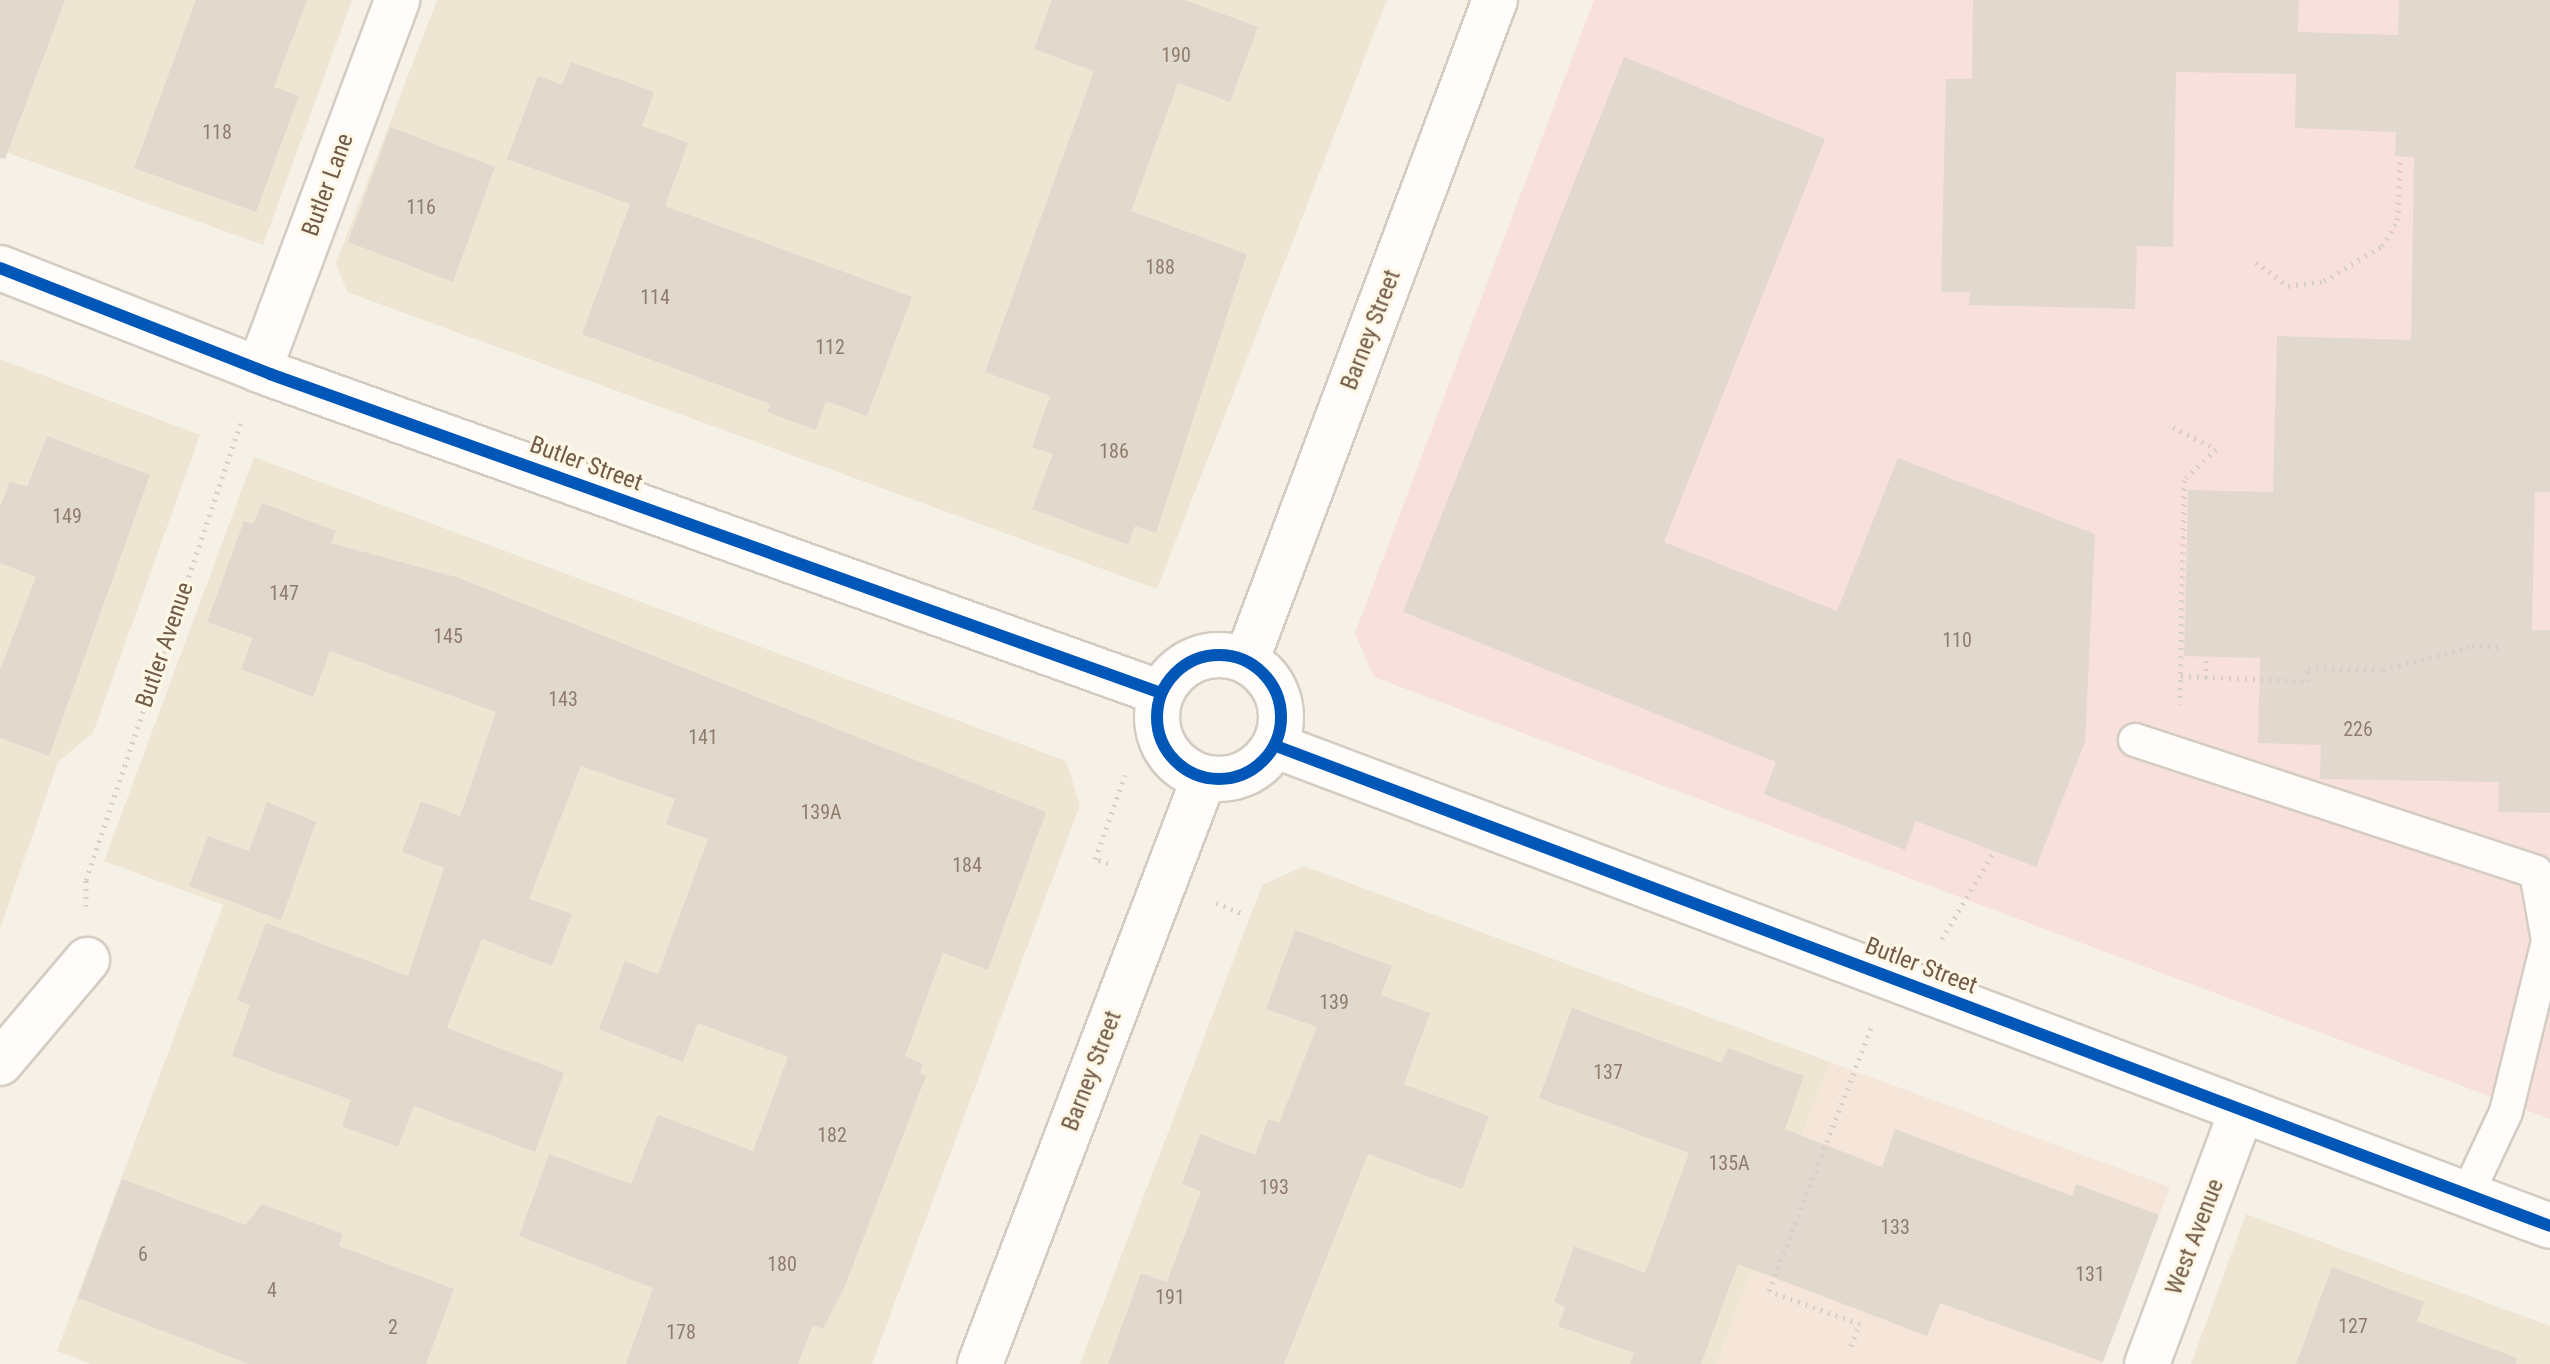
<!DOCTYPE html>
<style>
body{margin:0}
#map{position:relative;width:2550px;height:1364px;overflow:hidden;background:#f6f1e6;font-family:"Roboto Condensed",sans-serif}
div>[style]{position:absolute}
.residential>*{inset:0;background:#efe5d3}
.commercial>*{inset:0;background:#f6e6d9}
.medical>*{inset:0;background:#f8e0dc}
.building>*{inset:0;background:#e2d9ce}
.path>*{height:5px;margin-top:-2.5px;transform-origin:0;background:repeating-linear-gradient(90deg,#d7cfc8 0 2px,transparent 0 8px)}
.roads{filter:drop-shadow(2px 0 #d4ccc1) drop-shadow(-2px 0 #d4ccc1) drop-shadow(0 2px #d4ccc1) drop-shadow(0 -2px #d4ccc1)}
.lane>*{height:32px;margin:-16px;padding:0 16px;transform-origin:16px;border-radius:16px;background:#fefdfb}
.street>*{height:44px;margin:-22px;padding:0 22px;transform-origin:22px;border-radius:22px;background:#fefdfb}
.secondary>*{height:44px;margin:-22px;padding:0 22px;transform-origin:22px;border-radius:22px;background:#fefdfb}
.secondary>.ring{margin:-22px;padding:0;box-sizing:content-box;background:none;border:44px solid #fefdfb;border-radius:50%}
.cycleway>*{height:12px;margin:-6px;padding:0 6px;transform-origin:6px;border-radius:6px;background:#0057b8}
.cycleway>.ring{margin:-6px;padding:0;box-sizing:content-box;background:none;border:12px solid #0057b8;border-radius:50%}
span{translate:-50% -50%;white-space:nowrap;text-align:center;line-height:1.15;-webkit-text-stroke:6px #fff7e6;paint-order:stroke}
.number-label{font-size:20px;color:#907c6c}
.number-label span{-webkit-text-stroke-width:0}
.street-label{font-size:24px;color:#725b48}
</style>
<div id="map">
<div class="residential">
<i style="clip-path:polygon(0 0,352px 0,263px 245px,0 150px)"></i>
<i style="clip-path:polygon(437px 0,1387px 0,1157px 589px,347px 292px,336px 263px)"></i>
<i style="clip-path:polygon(0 359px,200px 435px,93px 733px,58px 762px,0 929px)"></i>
<i style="clip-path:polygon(254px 457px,1066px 761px,1080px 805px,872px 1364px,91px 1364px,57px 1351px,223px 905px,104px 861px)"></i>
<i style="clip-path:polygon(1304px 866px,1830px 1062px,1717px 1364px,1080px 1364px,1262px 885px)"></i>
<i style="clip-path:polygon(2246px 1214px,2550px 1326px,2550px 1364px,2191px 1364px)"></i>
</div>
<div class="commercial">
<i style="clip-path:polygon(1830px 1062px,2170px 1187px,2102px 1364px,1717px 1364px)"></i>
</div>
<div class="medical">
<i style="clip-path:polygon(1594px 0,2550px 0,2550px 1119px,1374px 677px,1355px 633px)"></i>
</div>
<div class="building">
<i style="clip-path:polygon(0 0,65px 0,5px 159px,0 158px)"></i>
<i style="clip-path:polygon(196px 0,307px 0,274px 87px,299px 96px,256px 212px,134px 168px)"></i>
<i style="clip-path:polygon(1052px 0,1185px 0,1258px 27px,1230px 102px,1178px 83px,1131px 211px,1247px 254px,1156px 533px,1135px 526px,1128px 545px,1032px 509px,1053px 454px,1032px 447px,1050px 396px,985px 372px,1094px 71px,1034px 49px)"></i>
<i style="clip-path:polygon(1973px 0,2299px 0,2298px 32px,2398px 35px,2399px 0,2550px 0,2550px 492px,2535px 492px,2532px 630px,2550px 630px,2550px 813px,2498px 812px,2499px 782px,2320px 779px,2321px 745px,2258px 743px,2260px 658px,2184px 656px,2188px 490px,2273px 492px,2277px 336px,2411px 340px,2414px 157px,2395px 156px,2396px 132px,2295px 128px,2296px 74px,2176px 72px,2173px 247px,2137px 246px,2135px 309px,1969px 305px,1970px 292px,1941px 292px,1946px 79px,1972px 79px)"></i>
<i style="clip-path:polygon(1624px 57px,1825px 139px,1664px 542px,1837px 611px,1898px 458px,2095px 534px,2085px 742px,2036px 867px,1916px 821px,1905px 850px,1764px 794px,1776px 762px,1403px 612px)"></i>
<i style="clip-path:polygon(571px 62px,654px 92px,642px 126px,688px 143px,665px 206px,912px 297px,867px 416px,826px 401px,816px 430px,767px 412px,770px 404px,582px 334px,630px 204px,507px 159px,538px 76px,562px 85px)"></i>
<i style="clip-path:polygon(390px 127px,495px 167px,453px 282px,348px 242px)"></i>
<i style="clip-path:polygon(47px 436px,150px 475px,49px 756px,0 738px,0 670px,36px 577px,0 563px,0 507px,10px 481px,27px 487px)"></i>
<i style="clip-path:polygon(262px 503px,336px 531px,331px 543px,456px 577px,1046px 812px,988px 970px,943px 953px,905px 1056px,923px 1064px,920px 1073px,926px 1076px,844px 1288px,823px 1329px,813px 1325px,798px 1364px,626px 1364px,653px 1288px,519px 1236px,549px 1154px,631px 1184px,658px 1115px,753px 1151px,788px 1057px,698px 1023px,683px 1062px,599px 1029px,625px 961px,658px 974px,708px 839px,666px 824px,675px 799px,581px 766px,529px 899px,572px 914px,552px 966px,482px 939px,447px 1028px,564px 1073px,535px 1152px,414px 1106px,398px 1147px,342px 1126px,351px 1100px,232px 1056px,250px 1006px,237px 1000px,266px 923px,408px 976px,444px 868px,402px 852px,421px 801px,460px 816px,496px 712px,330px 651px,313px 697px,241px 669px,253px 638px,207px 622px,244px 521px,253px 524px)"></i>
<i style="clip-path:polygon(267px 802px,316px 822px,281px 920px,189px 886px,208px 836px,249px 851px)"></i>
<i style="clip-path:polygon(1295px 930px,1392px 966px,1381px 995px,1430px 1013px,1404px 1084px,1489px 1116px,1462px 1189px,1368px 1154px,1284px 1364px,1108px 1364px,1141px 1273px,1167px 1282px,1201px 1191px,1182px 1184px,1200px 1134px,1255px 1155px,1268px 1119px,1279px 1123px,1317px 1027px,1266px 1009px)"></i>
<i style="clip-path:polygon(1572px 1008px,1722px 1063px,1728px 1048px,1804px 1076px,1785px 1129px,1882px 1167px,1895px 1129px,2072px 1196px,2076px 1184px,2159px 1215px,2103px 1362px,1940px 1303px,1927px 1336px,1738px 1264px,1701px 1364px,1630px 1364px,1634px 1353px,1558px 1326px,1565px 1307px,1554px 1302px,1574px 1246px,1645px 1273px,1689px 1153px,1539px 1098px)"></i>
<i style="clip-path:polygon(122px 1179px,245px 1225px,262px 1204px,343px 1234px,339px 1246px,454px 1289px,426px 1364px,248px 1364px,78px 1298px)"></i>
<i style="clip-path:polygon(2332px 1267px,2424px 1302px,2417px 1321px,2517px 1358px,2516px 1364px,2296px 1364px)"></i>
</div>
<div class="path">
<i style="left:2256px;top:262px;width:40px;rotate:37deg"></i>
<i style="left:2288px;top:286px;width:36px;rotate:-8deg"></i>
<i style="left:2324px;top:281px;width:68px;rotate:-31.1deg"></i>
<i style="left:2382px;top:246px;width:31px;rotate:-58deg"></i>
<i style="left:2398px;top:220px;width:64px;rotate:-88.2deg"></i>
<i style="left:2173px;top:427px;width:48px;rotate:27.1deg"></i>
<i style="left:2216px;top:449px;width:45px;rotate:135.9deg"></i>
<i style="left:2184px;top:480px;width:224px;rotate:91deg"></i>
<i style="left:2181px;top:676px;width:126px;rotate:2.3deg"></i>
<i style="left:2307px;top:681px;width:13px;rotate:-86deg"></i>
<i style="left:2308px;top:668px;width:75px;rotate:1.5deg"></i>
<i style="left:2383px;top:670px;width:92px;rotate:-15.1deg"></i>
<i style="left:2472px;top:646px;width:31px;rotate:2deg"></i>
<i style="left:2206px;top:678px;width:21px;rotate:-90deg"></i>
<i style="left:1108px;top:863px;width:14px;rotate:-163deg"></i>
<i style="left:1095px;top:859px;width:89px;rotate:-70.3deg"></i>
<i style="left:1216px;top:903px;width:27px;rotate:22deg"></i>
<i style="left:86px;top:906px;width:26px;rotate:-90deg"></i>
<i style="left:86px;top:880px;width:484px;rotate:-71.3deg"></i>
<i style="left:1942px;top:939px;width:102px;rotate:-59.4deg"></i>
<i style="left:1851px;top:1346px;width:24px;rotate:-68deg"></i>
<i style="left:1860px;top:1324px;width:97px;rotate:-160.1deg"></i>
<i style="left:1769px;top:1291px;width:282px;rotate:-68.8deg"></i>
</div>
<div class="roads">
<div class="lane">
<i style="left:2135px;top:740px;width:422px;rotate:18.2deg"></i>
<i style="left:2536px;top:872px;width:70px;rotate:80.1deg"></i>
<i style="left:2548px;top:941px;width:176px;rotate:103.8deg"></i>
<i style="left:2506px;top:1112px;width:92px;rotate:115.2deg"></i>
</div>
<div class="street">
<i style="left:0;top:268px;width:290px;rotate:21.4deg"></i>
<i style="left:270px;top:374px;width:946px;rotate:19.7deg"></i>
<i style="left:259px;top:370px;width:395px;rotate:-69.5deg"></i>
<i style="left:1276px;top:746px;width:1361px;rotate:20.64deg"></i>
<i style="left:0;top:1063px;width:135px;rotate:-49.8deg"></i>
<i style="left:2147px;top:1364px;width:271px;rotate:-69.5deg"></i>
</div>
<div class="secondary">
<i class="ring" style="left:1157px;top:655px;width:80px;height:80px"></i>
<i style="left:1247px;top:659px;width:704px;rotate:-69.38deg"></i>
<i style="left:980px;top:1364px;width:627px;rotate:-69.08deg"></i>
</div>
</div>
<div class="cycleway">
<i style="left:0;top:268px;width:290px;rotate:21.4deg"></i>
<i style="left:270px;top:374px;width:946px;rotate:19.7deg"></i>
<i class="ring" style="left:1157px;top:655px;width:112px;height:112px"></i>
<i style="left:1276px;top:746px;width:1361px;rotate:20.64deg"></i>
</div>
<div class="number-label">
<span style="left:1176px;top:55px">190</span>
<span style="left:217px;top:132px">118</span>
<span style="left:421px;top:207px">116</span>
<span style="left:1160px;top:267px">188</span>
<span style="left:655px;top:297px">114</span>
<span style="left:830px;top:347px">112</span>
<span style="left:1114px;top:451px">186</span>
<span style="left:67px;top:516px">149</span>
<span style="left:284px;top:593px">147</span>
<span style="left:448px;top:636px">145</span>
<span style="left:1957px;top:640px">110</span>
<span style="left:563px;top:699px">143</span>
<span style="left:2358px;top:729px">226</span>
<span style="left:703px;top:737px">141</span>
<span style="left:821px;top:812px">139A</span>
<span style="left:967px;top:865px">184</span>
<span style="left:1334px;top:1002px">139</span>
<span style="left:1608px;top:1072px">137</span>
<span style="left:832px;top:1135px">182</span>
<span style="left:1729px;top:1163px">135A</span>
<span style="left:1274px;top:1187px">193</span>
<span style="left:1895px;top:1227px">133</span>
<span style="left:143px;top:1254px">6</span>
<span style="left:782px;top:1264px">180</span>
<span style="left:2090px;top:1274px">131</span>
<span style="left:272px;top:1290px">4</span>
<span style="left:1170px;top:1297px">191</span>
<span style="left:2353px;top:1326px">127</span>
<span style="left:393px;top:1327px">2</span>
<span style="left:681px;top:1332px">178</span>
</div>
<div class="street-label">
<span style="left:328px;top:185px;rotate:-70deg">Butler Lane</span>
<span style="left:1371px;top:330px;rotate:-69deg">Barney Street</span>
<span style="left:586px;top:464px;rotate:20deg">Butler Street</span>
<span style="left:165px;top:645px;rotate:-71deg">Butler Avenue</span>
<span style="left:1921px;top:966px;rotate:21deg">Butler Street</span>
<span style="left:1092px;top:1071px;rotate:-69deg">Barney Street</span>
<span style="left:2195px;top:1237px;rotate:-69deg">West Avenue</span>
</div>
</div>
